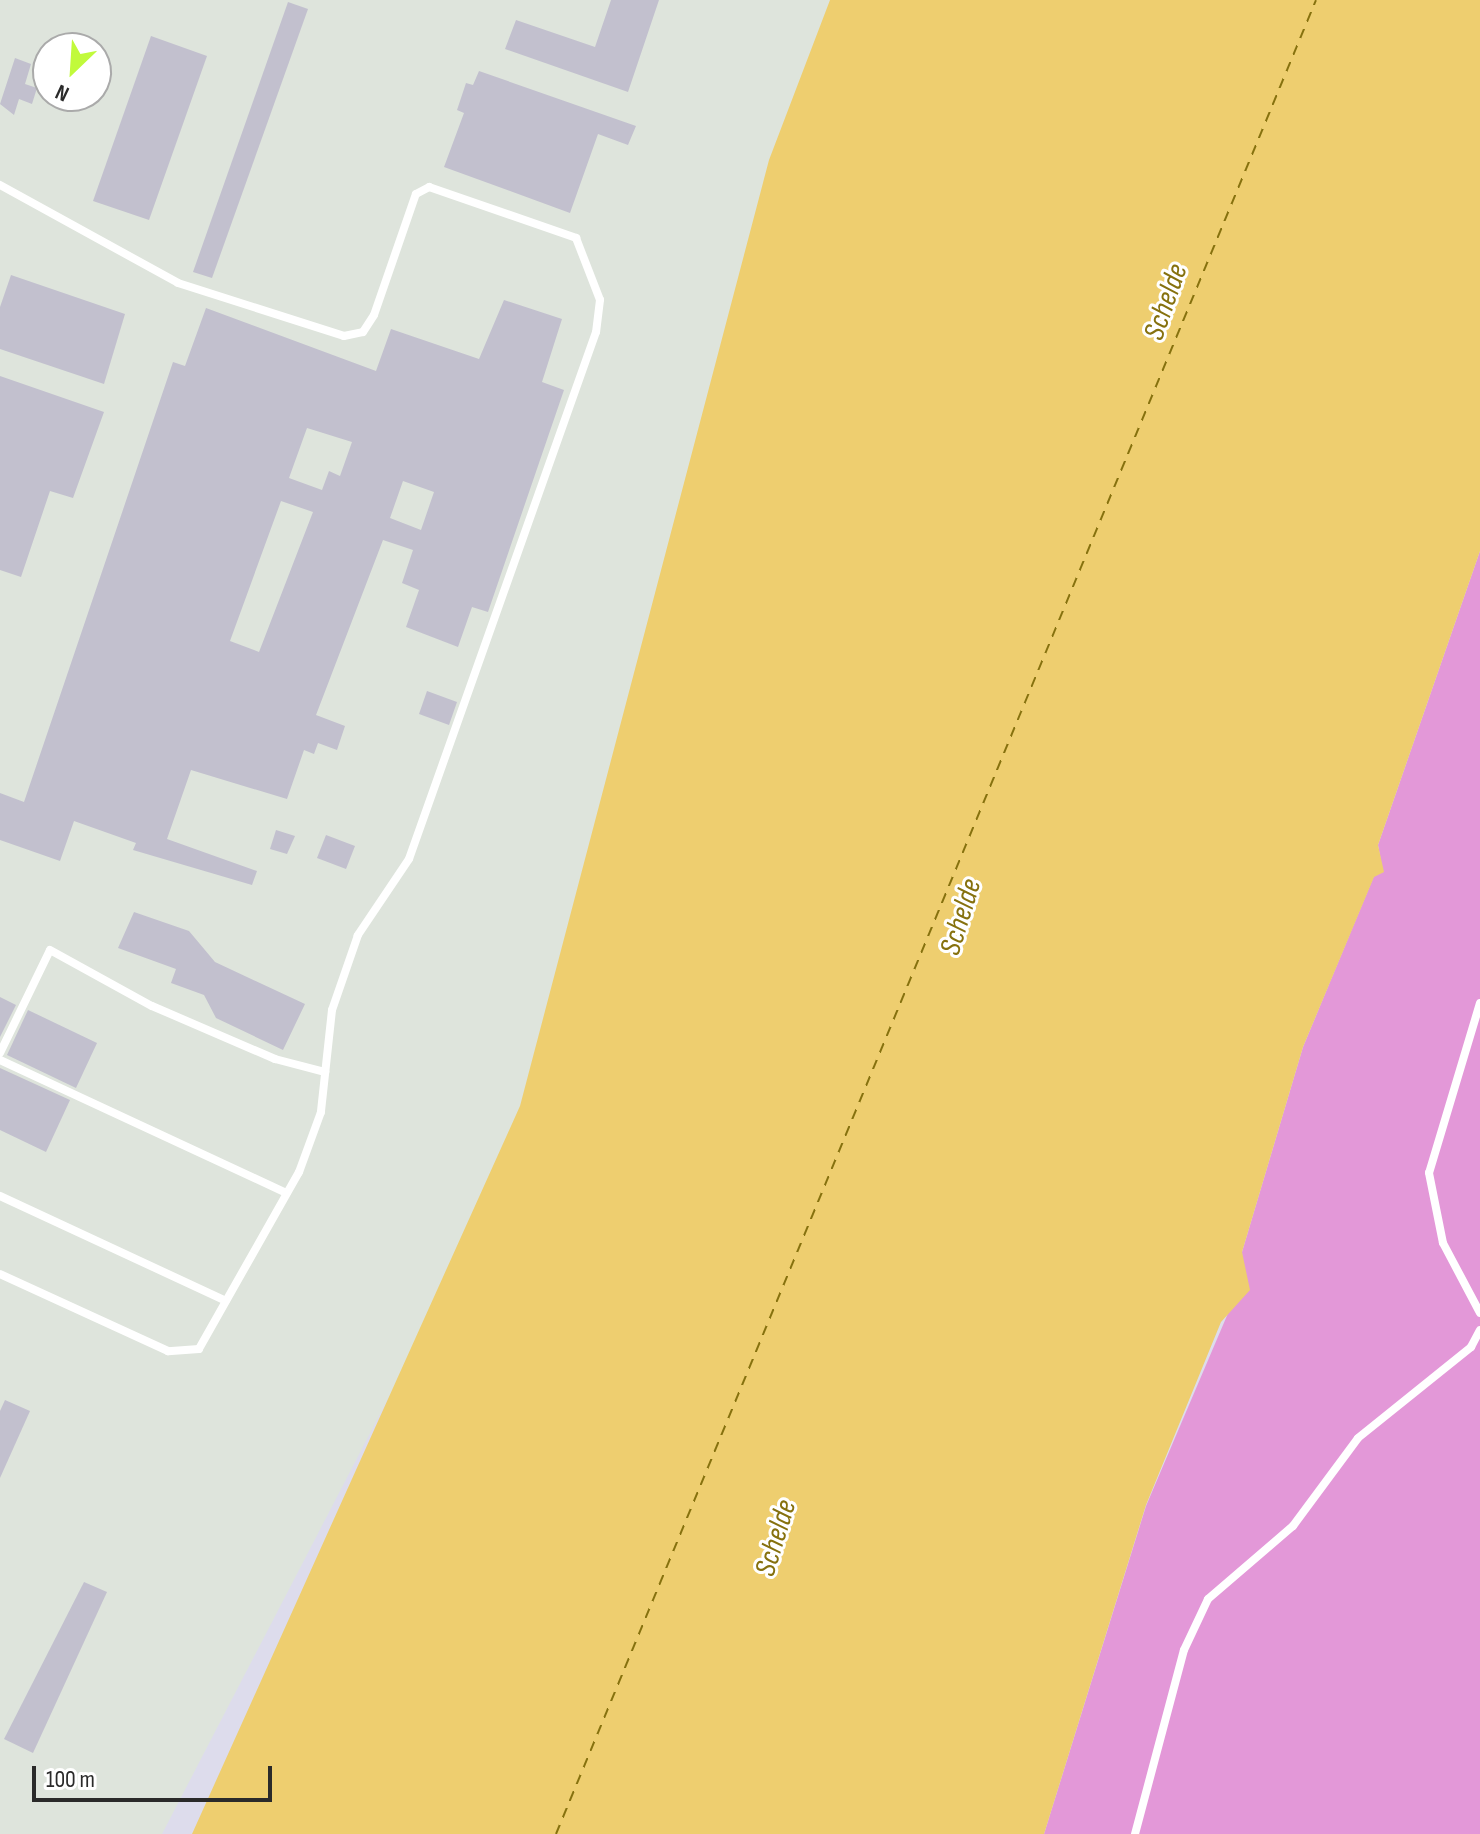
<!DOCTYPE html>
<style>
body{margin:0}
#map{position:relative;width:1480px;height:1834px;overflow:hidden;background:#dddcec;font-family:"Sofia Sans Condensed",sans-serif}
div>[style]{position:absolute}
.industrial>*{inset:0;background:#dee4dc}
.green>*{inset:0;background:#e398d8}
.water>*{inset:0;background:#eece6f}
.ferry>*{height:2px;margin-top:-1px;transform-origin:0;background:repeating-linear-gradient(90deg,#86710e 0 10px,transparent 0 18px)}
.building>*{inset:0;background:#c2c0ce}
.lane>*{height:8px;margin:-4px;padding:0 4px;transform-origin:4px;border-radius:4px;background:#fff}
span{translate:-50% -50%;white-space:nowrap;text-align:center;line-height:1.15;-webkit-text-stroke:6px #fff;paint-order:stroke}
.water-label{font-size:30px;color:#86710e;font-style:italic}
.north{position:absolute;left:32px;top:32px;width:80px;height:80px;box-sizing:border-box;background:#fff;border:2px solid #aaa;border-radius:50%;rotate:205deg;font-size:22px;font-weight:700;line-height:32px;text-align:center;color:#2a2a2a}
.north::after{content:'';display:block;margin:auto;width:28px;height:36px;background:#c1fa3b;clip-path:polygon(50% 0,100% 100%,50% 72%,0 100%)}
.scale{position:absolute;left:32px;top:1766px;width:240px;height:36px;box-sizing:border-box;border:4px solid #2a2a2a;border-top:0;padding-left:10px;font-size:24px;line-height:28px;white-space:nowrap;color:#2a2a2a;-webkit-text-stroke:6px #fff;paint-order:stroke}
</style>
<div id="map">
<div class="industrial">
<i style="clip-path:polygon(evenodd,0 0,871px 0,545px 1096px,162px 1834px,0 1834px,0 0,48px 48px,96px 48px,96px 96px,48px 96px,48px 48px)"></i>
</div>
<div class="green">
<i style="clip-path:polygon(1480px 551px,1480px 1834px,1044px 1834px,1146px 1506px,1243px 1278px,1242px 1252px,1303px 1047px,1374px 876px,1383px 872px,1378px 845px)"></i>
</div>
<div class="water">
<i style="clip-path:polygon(830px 0,1480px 0,1480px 551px,1378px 845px,1384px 872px,1374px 877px,1303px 1047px,1242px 1252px,1250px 1290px,1221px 1322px,1146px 1505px,1044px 1834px,192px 1834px,520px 1106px,769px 160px)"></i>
</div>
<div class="ferry">
<i style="left:556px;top:1834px;width:1985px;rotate:-67.49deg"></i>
</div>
<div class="building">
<i style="clip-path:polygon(611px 0,659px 0,628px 92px,505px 49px,516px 20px,595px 47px)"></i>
<i style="clip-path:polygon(288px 2px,308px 9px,212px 278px,193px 272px)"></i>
<i style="clip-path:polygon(151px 36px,207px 56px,149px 220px,93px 201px)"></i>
<i style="clip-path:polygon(15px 58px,31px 64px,25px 84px,37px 88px,32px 104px,19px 99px,14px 115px,0 104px)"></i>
<i style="clip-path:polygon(479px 71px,636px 126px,628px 145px,598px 134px,570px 213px,444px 167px,464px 113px,457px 110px,466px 83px,473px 85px)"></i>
<i style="clip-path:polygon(11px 275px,125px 314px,104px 384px,0 349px,0 307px)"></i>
<i style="clip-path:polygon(evenodd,504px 300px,562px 319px,542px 382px,564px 390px,488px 612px,472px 607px,458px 647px,406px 627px,419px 590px,402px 583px,413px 550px,383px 540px,316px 715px,345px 726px,337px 750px,318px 743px,314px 754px,304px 750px,287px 799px,191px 770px,167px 839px,257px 871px,252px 885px,133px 850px,136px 843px,74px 821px,60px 861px,0 840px,0 793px,24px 802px,173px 362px,185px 366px,206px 308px,376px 371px,391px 329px,479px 359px,504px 300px,307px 428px,352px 442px,340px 476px,329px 471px,322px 490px,289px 478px,307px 428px,504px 300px,403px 481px,434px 492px,421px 530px,390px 518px,403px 481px,504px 300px,281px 501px,313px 512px,259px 652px,230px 641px,281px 501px)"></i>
<i style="clip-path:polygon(0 376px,104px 412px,73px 498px,50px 491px,21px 577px,0 570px)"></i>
<i style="clip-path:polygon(427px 691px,457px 702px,449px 725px,419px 714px)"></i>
<i style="clip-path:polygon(276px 830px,295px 836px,287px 854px,270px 849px)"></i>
<i style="clip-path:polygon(326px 835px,355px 846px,346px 869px,317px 858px)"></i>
<i style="clip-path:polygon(134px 912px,189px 931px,215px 962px,305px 1004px,283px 1050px,216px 1018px,204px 995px,171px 983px,176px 969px,118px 948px)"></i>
<i style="clip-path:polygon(0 997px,16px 1005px,0 1037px)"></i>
<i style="clip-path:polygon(28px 1010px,97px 1043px,76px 1088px,7px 1055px)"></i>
<i style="clip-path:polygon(0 1068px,70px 1100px,46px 1152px,0 1130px)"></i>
<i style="clip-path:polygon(5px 1400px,30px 1411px,0 1478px,0 1411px)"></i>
<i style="clip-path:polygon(84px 1582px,107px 1592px,33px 1753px,4px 1739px)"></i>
</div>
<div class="lane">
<i style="left:0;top:185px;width:203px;rotate:28.8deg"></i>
<i style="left:178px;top:283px;width:174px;rotate:17.7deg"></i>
<i style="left:344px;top:336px;width:19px;rotate:-12deg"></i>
<i style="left:363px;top:332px;width:20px;rotate:-57deg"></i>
<i style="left:374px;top:315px;width:128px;rotate:-70.9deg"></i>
<i style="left:416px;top:194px;width:15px;rotate:-28deg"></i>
<i style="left:429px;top:187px;width:156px;rotate:19.1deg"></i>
<i style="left:576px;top:238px;width:66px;rotate:68.8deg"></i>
<i style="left:600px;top:300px;width:32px;rotate:97deg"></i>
<i style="left:596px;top:332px;width:559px;rotate:109.54deg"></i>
<i style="left:409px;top:859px;width:92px;rotate:123.9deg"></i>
<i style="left:358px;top:935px;width:79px;rotate:109.1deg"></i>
<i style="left:332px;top:1010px;width:103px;rotate:96.2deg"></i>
<i style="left:321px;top:1112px;width:64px;rotate:110.1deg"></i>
<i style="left:299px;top:1172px;width:203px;rotate:119.5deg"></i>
<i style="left:199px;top:1349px;width:31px;rotate:176deg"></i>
<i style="left:168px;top:1351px;width:185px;rotate:-155.4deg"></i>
<i style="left:1480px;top:1003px;width:177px;rotate:106.7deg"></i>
<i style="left:1429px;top:1173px;width:71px;rotate:78.7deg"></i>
<i style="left:1443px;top:1243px;width:79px;rotate:62.1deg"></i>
<i style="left:0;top:1053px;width:114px;rotate:-64.1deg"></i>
<i style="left:50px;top:950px;width:116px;rotate:28.8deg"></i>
<i style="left:152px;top:1006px;width:134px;rotate:23.3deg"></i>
<i style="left:275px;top:1059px;width:52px;rotate:14.6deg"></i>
<i style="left:0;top:1060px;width:316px;rotate:24.9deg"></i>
<i style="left:0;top:1196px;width:249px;rotate:24.9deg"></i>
<i style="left:1135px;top:1834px;width:190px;rotate:-75.1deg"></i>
<i style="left:1184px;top:1650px;width:56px;rotate:-64.8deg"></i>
<i style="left:1208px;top:1599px;width:112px;rotate:-40.7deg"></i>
<i style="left:1293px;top:1526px;width:109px;rotate:-53.5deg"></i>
<i style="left:1358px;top:1438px;width:145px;rotate:-38.8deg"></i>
<i style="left:1471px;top:1347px;width:19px;rotate:-62deg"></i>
</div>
<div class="water-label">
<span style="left:1166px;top:302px;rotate:-71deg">Schelde</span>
<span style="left:961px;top:917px;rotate:-73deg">Schelde</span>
<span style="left:776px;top:1538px;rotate:-73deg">Schelde</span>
</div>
<div class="north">N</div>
<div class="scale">100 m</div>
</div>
